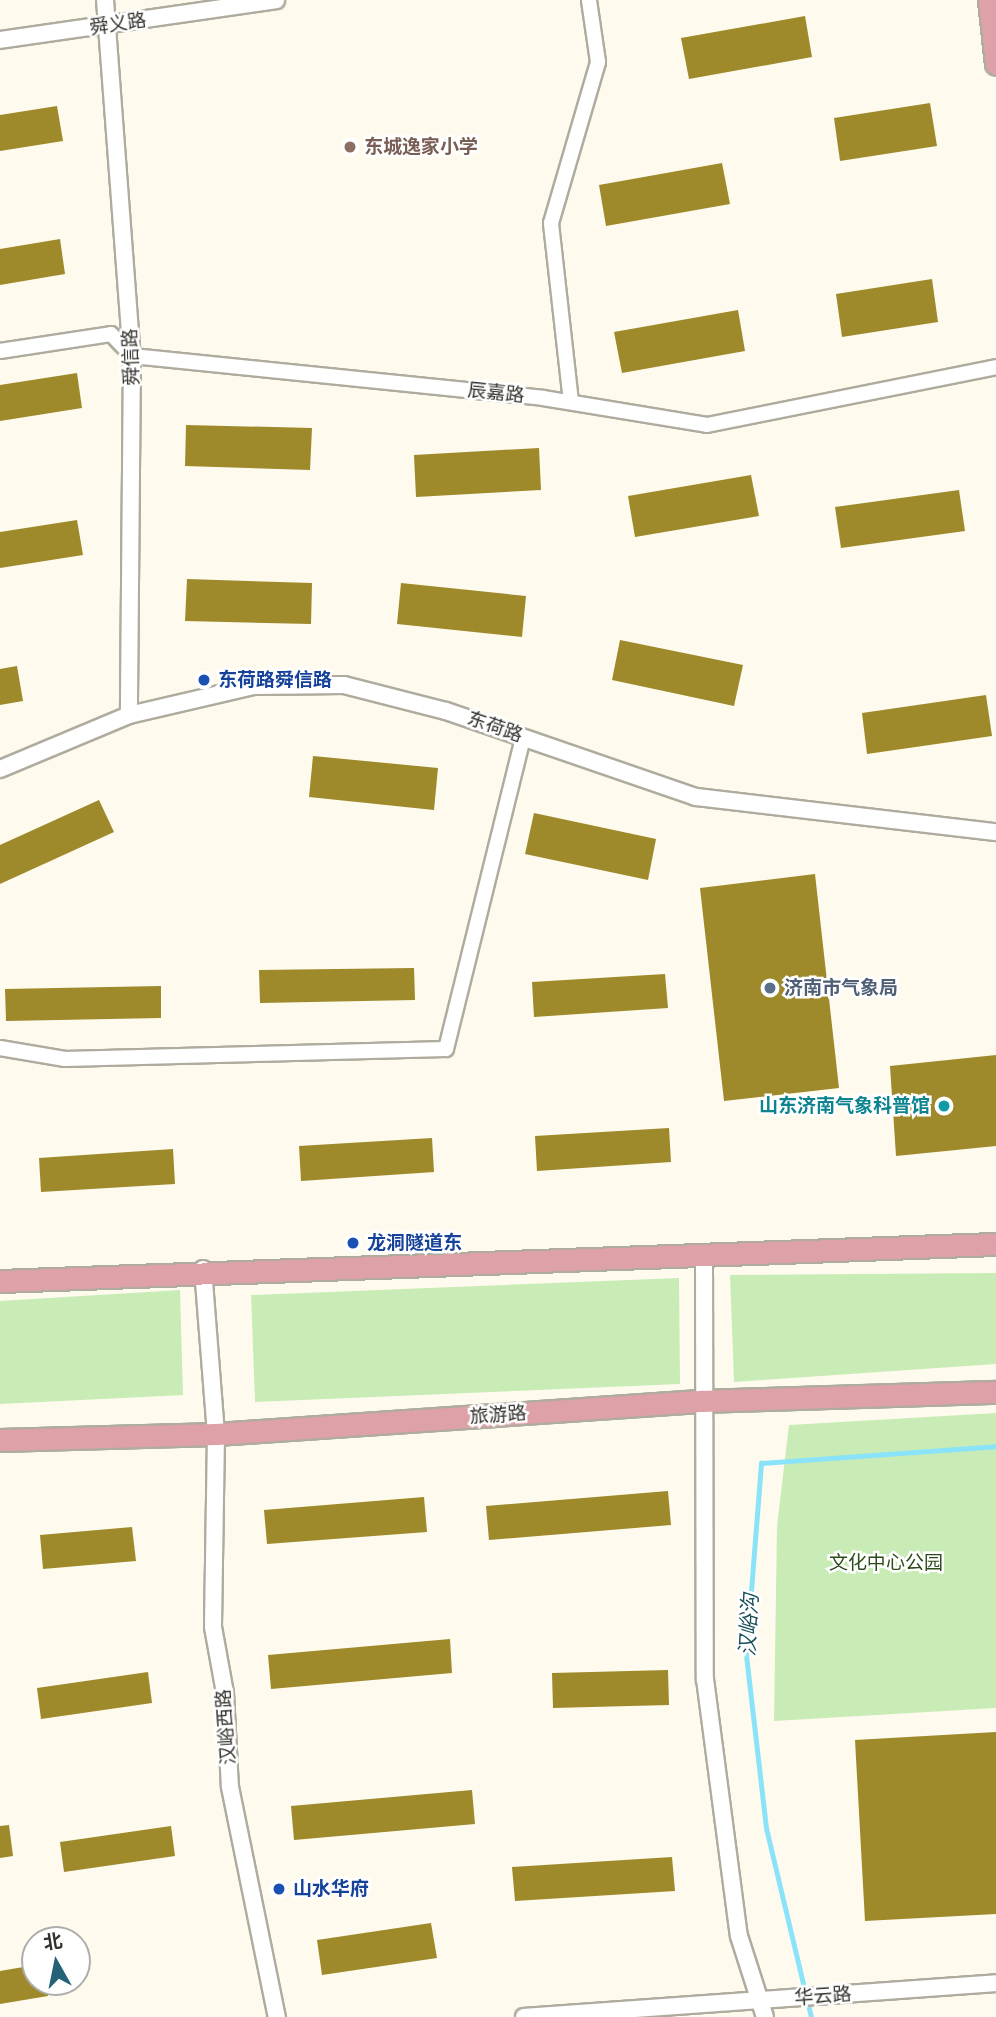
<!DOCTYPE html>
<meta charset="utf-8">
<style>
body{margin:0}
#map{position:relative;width:996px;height:2017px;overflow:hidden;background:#fefbee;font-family:"Fira Sans Condensed","Noto Sans SC",sans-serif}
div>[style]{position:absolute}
.green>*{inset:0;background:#c9ecb6}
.stream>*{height:5px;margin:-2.5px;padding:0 2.5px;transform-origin:2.5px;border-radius:2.5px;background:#8ae3f8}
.building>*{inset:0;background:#9e892b}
.roads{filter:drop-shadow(2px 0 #afac9f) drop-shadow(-2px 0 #afac9f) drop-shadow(0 2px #afac9f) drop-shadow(0 -2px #afac9f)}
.minor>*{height:14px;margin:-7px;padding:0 7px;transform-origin:7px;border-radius:7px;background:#fff}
.tertiary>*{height:16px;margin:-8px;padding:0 8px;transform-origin:8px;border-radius:8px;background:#fff}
.primary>*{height:21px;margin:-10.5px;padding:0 10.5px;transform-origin:10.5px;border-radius:10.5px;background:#dda1a7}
.dots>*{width:19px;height:19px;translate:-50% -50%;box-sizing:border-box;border:4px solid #fff;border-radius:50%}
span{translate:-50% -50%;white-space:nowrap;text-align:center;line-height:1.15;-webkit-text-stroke:5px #fff;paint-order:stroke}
.street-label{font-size:19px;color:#32312c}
.education-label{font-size:19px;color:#785e54;font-weight:700}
.left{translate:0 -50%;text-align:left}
.transit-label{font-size:19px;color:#164399;font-weight:700}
.service-label{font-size:19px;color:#4e5e75;font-weight:700}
.culture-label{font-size:19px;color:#0d838f;font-weight:700}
.right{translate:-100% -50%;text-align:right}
.park-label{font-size:19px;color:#2d4c19}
.water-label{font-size:21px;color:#1c505b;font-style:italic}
.north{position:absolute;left:21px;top:1926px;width:70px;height:70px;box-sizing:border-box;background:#fff;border:2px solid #adadab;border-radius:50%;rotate:351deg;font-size:19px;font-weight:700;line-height:28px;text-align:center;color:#32312c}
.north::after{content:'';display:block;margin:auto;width:24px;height:32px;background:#236277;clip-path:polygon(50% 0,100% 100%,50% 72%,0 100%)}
</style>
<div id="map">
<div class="green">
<i style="clip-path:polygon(996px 1273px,996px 1364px,734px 1382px,730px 1275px)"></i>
<i style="clip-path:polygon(679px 1278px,680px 1384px,255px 1402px,251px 1295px)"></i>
<i style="clip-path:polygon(180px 1290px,183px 1395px,0 1404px,0 1301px)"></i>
<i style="clip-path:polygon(996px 1413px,996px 1708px,774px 1721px,777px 1526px,789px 1425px)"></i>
</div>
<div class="stream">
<i style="left:811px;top:2017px;width:194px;rotate:-103.4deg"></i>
<i style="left:766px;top:1828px;width:175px;rotate:-96.6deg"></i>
<i style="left:746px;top:1654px;width:192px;rotate:-85.5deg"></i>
<i style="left:761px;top:1463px;width:236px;rotate:-4.1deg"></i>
</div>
<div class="building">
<i style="clip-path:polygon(805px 16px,812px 57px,689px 79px,681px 38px)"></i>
<i style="clip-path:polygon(930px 103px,937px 146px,840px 161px,834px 118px)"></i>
<i style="clip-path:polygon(57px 106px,63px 141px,0 151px,0 115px)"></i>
<i style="clip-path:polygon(722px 163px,730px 204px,606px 226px,599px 185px)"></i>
<i style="clip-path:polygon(60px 239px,65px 274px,0 285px,0 249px)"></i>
<i style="clip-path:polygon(932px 279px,938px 322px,842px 337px,836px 294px)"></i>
<i style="clip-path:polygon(738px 310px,745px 351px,622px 373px,614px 332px)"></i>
<i style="clip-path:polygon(77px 373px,82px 408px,0 421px,0 385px)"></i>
<i style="clip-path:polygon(186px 425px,312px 428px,310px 470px,185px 466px)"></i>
<i style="clip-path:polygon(539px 448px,541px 490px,416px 497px,414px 455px)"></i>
<i style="clip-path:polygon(751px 475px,759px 516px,635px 537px,628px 496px)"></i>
<i style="clip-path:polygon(959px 490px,965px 531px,841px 548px,835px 507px)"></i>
<i style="clip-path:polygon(77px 520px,83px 555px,0 568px,0 532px)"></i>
<i style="clip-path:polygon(187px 579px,312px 583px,311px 624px,185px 621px)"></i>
<i style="clip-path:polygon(401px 583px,526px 596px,522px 637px,397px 624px)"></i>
<i style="clip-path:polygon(620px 640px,743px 665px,734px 706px,612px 680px)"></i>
<i style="clip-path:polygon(17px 666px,23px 701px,0 705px,0 669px)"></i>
<i style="clip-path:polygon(986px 695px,992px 736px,867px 754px,862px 713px)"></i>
<i style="clip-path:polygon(313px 756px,438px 768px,434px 810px,309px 797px)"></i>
<i style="clip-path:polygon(99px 800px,114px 832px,0 884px,0 845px)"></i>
<i style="clip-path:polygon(534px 813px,656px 839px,648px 880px,525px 854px)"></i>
<i style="clip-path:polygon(815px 874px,839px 1088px,724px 1101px,700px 888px)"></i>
<i style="clip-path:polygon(414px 968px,415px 1000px,260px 1003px,259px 970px)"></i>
<i style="clip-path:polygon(665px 974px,668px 1008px,534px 1017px,532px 982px)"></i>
<i style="clip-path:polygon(161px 986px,161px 1018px,6px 1021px,5px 989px)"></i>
<i style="clip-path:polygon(996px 1055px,996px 1146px,896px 1156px,890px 1066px)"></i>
<i style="clip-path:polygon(669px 1128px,671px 1162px,537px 1171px,535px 1136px)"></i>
<i style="clip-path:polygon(432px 1138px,434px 1172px,301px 1181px,299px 1146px)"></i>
<i style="clip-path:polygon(173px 1149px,175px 1184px,41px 1192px,39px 1158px)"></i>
<i style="clip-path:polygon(668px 1491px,671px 1525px,489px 1540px,486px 1506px)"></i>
<i style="clip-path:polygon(424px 1497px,427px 1532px,267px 1544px,264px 1510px)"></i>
<i style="clip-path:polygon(132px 1527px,136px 1561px,43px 1569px,40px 1535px)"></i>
<i style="clip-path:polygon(450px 1639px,452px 1673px,271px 1689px,268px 1655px)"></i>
<i style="clip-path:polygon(668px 1670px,669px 1705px,553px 1708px,552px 1673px)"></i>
<i style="clip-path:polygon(148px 1672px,152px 1703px,41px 1719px,37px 1688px)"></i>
<i style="clip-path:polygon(996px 1732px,996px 1914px,865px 1921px,855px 1740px)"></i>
<i style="clip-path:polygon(472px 1790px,475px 1824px,294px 1840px,291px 1806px)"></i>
<i style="clip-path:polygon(9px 1825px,13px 1856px,0 1858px,0 1826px)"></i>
<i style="clip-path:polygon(171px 1826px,175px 1856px,64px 1872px,60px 1842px)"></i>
<i style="clip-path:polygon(672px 1857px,675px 1891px,515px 1901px,512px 1867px)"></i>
<i style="clip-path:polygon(431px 1923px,437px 1958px,322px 1975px,317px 1940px)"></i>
<i style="clip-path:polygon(35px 1965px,35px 1982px,45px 1982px,48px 1996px,0 2004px,0 1971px)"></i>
</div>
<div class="roads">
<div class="minor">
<i style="left:0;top:351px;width:112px;rotate:-8.7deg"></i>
<i style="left:111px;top:334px;width:30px;rotate:46deg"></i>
<i style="left:132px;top:356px;width:413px;rotate:5.8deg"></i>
<i style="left:543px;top:398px;width:166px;rotate:9.3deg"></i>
<i style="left:707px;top:425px;width:295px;rotate:-11.3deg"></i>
<i style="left:571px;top:402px;width:180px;rotate:-96.4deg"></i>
<i style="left:551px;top:223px;width:168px;rotate:-73.7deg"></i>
<i style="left:598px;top:62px;width:63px;rotate:-98.3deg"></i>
<i style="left:0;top:1048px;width:66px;rotate:9.6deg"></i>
<i style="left:65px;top:1059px;width:381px;rotate:-1.5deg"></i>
<i style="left:446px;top:1049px;width:321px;rotate:-76.1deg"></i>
</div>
<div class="tertiary">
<i style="left:105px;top:0;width:357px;rotate:85.7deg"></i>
<i style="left:132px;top:356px;width:359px;rotate:90.5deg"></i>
<i style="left:0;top:40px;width:279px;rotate:-8.2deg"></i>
<i style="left:0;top:769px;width:140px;rotate:-22.7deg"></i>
<i style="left:129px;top:715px;width:128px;rotate:-13.1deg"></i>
<i style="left:254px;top:686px;width:90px;rotate:-0.6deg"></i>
<i style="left:344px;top:685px;width:105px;rotate:14.3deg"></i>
<i style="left:446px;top:711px;width:264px;rotate:19deg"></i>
<i style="left:696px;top:797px;width:302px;rotate:6.7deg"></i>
<i style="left:704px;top:1257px;width:422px;rotate:89.9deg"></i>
<i style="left:705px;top:1679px;width:259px;rotate:82.5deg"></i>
<i style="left:739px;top:1936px;width:85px;rotate:72.2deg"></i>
<i style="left:203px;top:1269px;width:166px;rotate:85.5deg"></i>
<i style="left:216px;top:1434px;width:193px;rotate:90.9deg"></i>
<i style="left:213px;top:1627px;width:67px;rotate:79.7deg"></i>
<i style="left:225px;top:1693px;width:94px;rotate:87deg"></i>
<i style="left:230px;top:1787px;width:235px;rotate:78.5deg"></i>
<i style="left:524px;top:2017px;width:473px;rotate:-4.1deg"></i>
</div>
<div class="primary">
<i style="left:989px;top:0;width:64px;rotate:83.8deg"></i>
<i style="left:0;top:1281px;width:997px;rotate:-2.13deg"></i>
<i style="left:0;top:1440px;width:216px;rotate:-1.6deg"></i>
<i style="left:216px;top:1434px;width:488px;rotate:-3.9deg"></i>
<i style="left:703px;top:1401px;width:293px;rotate:-1.8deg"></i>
</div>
</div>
<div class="dots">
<i style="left:350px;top:147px;background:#8d6e63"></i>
<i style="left:204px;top:680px;background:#1a4fb4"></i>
<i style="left:770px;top:988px;background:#5c6f8a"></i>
<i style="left:944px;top:1106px;background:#0f9aa8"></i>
<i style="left:353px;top:1243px;background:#1a4fb4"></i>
<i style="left:279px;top:1889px;background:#1a4fb4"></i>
</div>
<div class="street-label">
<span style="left:118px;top:24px;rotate:-8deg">舜义路</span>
<span style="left:131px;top:357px;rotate:-92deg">舜信路</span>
<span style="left:496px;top:393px;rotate:6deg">辰嘉路</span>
<span style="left:495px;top:727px;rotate:19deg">东荷路</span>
<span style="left:498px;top:1415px;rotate:-4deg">旅游路</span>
<span style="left:226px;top:1727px;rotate:-94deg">汉峪西路</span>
<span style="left:823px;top:1996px;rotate:-4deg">华云路</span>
</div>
<div class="education-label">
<span class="left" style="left:364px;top:147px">东城逸家小学</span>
</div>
<div class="transit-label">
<span class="left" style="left:218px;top:680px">东荷路舜信路</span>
<span class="left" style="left:367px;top:1243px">龙洞隧道东</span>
<span class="left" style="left:293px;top:1889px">山水华府</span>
</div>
<div class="service-label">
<span class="left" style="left:784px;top:988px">济南市气象局</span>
</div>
<div class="culture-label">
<span class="right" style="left:930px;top:1106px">山东济南气象科普馆</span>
</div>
<div class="park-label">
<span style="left:886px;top:1563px">文化中心公园</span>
</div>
<div class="water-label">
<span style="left:749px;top:1625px;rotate:-87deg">汉峪沟</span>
</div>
<div class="north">北</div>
</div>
